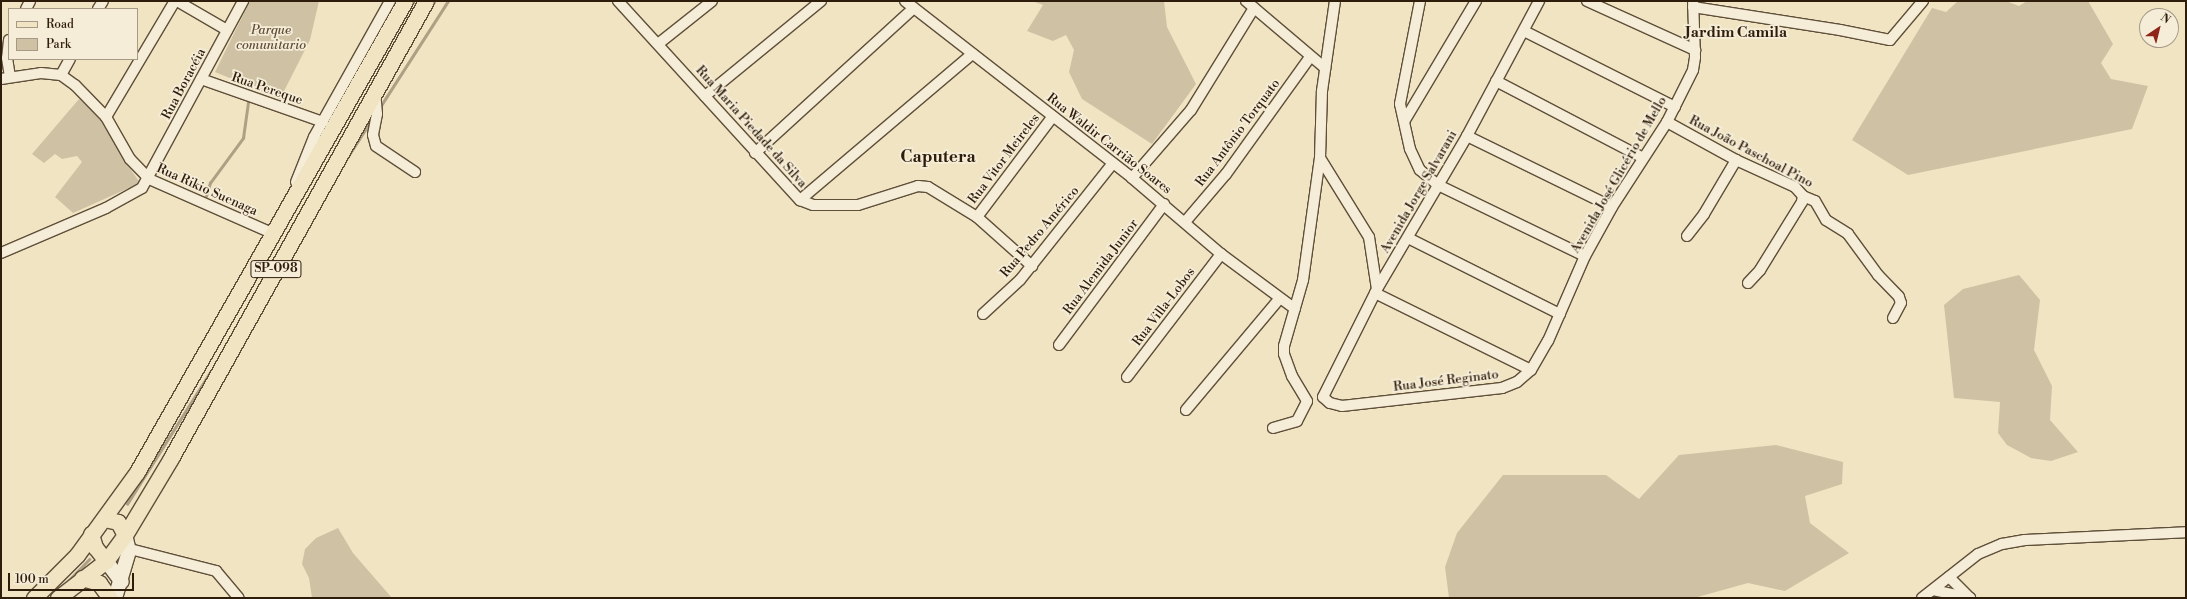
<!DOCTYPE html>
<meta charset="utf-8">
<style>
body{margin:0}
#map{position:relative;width:2187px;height:599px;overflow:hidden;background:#f0e4c3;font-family:"Libre Bodoni",serif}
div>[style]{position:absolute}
.green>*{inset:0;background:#cfc2a4}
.stream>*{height:2.5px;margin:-1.25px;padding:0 1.25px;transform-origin:1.25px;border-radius:1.25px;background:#aea084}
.roads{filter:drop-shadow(1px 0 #5f4f39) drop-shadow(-1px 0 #5f4f39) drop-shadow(0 1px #5f4f39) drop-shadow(0 -1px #5f4f39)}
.street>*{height:10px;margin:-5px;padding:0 5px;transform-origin:5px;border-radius:5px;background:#f5edd8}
.secondary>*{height:14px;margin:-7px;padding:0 7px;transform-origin:7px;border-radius:7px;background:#f5edd8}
.primary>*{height:15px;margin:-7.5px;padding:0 7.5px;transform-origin:7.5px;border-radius:7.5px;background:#f0e4c3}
span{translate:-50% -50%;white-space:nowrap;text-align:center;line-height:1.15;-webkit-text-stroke:3.5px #f5edd8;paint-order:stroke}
.shield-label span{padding:1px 3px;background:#f5edd8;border:1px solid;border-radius:3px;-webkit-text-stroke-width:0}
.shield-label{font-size:12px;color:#2f1d0b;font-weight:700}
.park-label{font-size:13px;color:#5f4f39;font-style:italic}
.street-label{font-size:13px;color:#2f1d0b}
.quarter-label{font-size:15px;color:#2f1d0b;font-weight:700}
.district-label{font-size:17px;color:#2f1d0b;font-weight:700}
.frame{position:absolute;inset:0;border:2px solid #2f1d0b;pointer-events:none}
.legend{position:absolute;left:8px;top:8px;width:130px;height:52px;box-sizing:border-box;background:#f5edd8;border:1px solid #a69a86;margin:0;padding:5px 7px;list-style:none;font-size:12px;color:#2f1d0b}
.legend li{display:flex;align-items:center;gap:8px;height:20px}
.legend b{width:20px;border:1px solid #a69a86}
.north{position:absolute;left:2139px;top:8px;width:40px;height:40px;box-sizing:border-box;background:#f5edd8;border:1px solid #a69a86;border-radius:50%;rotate:35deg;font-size:11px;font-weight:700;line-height:16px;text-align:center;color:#2f1d0b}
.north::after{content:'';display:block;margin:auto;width:14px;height:18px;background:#8f2418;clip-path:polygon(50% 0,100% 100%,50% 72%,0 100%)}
.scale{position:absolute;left:8px;top:573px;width:126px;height:18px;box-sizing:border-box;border:2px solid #2f1d0b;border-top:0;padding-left:5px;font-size:12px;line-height:14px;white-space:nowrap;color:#2f1d0b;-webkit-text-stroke:3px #f5edd8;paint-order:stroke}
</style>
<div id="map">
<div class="green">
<i style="clip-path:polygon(250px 1px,319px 1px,310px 40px,280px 99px,215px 72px)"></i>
<i style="clip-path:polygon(1032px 1px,1164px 1px,1167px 27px,1196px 84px,1152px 144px,1082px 99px,1069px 72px,1074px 50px,1066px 35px,1053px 41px,1027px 31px,1043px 5px)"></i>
<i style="clip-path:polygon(1958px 1px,2006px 1px,2019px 6px,2027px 1px,2088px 1px,2113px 44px,2101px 63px,2111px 79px,2148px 86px,2132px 129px,1908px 175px,1852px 140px,1932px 8px,1946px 12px)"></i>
<i style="clip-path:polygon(79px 99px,96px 114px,107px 128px,125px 161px,140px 183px,73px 213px,55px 197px,82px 162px,77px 156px,62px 159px,55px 154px,44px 163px,32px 154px)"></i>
<i style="clip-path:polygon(2019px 275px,2040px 300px,2034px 350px,2052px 386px,2050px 420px,2078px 452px,2051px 461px,2031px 458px,2007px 445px,1998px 433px,2000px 402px,1954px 398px,1944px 305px,1963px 289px)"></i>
<i style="clip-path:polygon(1776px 445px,1843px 462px,1842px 484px,1805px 496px,1810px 523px,1849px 553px,1785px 591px,1748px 583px,1694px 598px,1449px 598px,1445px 567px,1457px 533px,1503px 475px,1606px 475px,1639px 499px,1679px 455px)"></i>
<i style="clip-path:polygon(338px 528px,353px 553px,392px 598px,312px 598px,309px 578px,302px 564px,305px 549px,316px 538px)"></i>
</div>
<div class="stream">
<i style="left:380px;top:107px;width:126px;rotate:-57.3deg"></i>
<i style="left:343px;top:164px;width:54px;rotate:-57.2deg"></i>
<i style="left:205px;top:199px;width:17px;rotate:-73deg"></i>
<i style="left:210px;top:183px;width:56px;rotate:-53.7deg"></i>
<i style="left:243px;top:138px;width:37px;rotate:-82deg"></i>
<i style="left:127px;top:504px;width:156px;rotate:-57.8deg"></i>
<i style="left:69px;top:580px;width:29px;rotate:-46deg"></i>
</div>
<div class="roads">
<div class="street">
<i style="left:177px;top:1px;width:58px;rotate:30.1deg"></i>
<i style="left:618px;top:1px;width:270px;rotate:47.6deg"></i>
<i style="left:800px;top:200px;width:14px;rotate:21deg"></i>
<i style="left:813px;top:205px;width:45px"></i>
<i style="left:858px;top:205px;width:63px;rotate:-17.6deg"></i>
<i style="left:918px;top:186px;width:10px;rotate:6deg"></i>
<i style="left:928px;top:187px;width:57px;rotate:31.5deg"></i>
<i style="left:977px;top:217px;width:74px;rotate:41.7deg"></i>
<i style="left:905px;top:1px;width:288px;rotate:37.9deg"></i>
<i style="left:1132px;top:178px;width:117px;rotate:40.5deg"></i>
<i style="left:1221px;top:254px;width:92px;rotate:36.6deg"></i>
<i style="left:1246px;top:1px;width:104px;rotate:40.3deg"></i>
<i style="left:1420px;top:1px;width:105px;rotate:101deg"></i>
<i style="left:1400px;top:104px;width:46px;rotate:77.5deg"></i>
<i style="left:1410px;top:149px;width:23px;rotate:65deg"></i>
<i style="left:1420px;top:170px;width:23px;rotate:40deg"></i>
<i style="left:1438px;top:185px;width:163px;rotate:25.8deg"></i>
<i style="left:1587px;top:1px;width:119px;rotate:24.4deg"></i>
<i style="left:1693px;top:7px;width:149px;rotate:8.9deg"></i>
<i style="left:1840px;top:30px;width:51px;rotate:11.3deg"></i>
<i style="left:1890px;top:40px;width:51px;rotate:-49.8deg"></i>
<i style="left:26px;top:9px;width:9px;rotate:-63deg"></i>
<i style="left:98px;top:9px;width:9px;rotate:-58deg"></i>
<i style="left:1524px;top:31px;width:169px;rotate:26.7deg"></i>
<i style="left:9px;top:40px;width:18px;rotate:96deg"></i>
<i style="left:7px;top:58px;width:19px;rotate:81deg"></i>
<i style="left:658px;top:44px;width:69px;rotate:-38.5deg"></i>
<i style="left:61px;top:75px;width:18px;rotate:-61deg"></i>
<i style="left:1px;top:79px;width:40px;rotate:-8.5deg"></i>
<i style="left:41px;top:73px;width:20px;rotate:6deg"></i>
<i style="left:61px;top:75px;width:17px;rotate:36deg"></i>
<i style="left:75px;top:85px;width:45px;rotate:45.9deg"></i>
<i style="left:106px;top:117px;width:48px;rotate:60.3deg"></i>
<i style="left:130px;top:159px;width:28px;rotate:46deg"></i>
<i style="left:149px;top:179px;width:137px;rotate:23.7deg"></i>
<i style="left:201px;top:79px;width:129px;rotate:19.4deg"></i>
<i style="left:1496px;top:81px;width:166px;rotate:27.6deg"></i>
<i style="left:375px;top:91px;width:23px;rotate:85deg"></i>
<i style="left:377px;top:114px;width:21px;rotate:101deg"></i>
<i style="left:373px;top:135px;width:11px;rotate:75deg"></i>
<i style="left:376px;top:146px;width:47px;rotate:33.7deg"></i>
<i style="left:705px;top:96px;width:150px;rotate:-39.3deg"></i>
<i style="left:106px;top:117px;width:135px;rotate:-59.3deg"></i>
<i style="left:1405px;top:120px;width:139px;rotate:-59.2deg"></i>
<i style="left:1667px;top:122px;width:79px;rotate:28.8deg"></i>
<i style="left:1736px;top:160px;width:65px;rotate:24.6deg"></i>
<i style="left:1795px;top:187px;width:12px;rotate:48deg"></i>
<i style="left:1467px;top:136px;width:161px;rotate:26.1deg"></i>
<i style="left:755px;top:153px;width:215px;rotate:-42.4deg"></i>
<i style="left:1320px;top:158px;width:93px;rotate:58.2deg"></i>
<i style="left:1369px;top:237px;width:53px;rotate:81.3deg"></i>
<i style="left:1132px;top:178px;width:90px;rotate:-49.1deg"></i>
<i style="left:1191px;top:110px;width:120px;rotate:-58.3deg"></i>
<i style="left:296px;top:182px;width:48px;rotate:-68.2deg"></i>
<i style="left:314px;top:137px;width:156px;rotate:-60.8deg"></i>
<i style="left:1803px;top:196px;width:13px;rotate:23deg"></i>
<i style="left:1815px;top:201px;width:22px;rotate:60deg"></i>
<i style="left:1826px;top:220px;width:26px;rotate:32deg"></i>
<i style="left:1848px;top:234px;width:51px;rotate:53.8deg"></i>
<i style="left:1878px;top:275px;width:30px;rotate:46deg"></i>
<i style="left:1899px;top:297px;width:6px;rotate:72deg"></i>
<i style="left:1901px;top:303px;width:17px;rotate:118deg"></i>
<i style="left:800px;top:200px;width:226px;rotate:-40.3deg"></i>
<i style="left:977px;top:217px;width:126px;rotate:-53deg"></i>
<i style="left:1185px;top:222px;width:63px;rotate:-49.5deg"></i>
<i style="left:1226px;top:174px;width:144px;rotate:-54.3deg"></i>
<i style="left:1687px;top:236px;width:28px;rotate:-52deg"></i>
<i style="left:1704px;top:214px;width:63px;rotate:-59.3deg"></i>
<i style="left:1408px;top:238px;width:170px;rotate:26.6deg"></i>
<i style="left:1px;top:253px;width:114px;rotate:-23.2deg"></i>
<i style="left:106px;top:208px;width:41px;rotate:-29.1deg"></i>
<i style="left:142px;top:188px;width:213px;rotate:-61.6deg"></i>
<i style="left:1748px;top:283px;width:18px;rotate:-47deg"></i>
<i style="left:1760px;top:270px;width:80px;rotate:-58.3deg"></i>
<i style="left:1802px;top:202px;width:6px;rotate:-81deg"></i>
<i style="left:1375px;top:293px;width:174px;rotate:26.3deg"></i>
<i style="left:983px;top:314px;width:50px;rotate:-42.6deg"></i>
<i style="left:1020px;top:280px;width:149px;rotate:-51.5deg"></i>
<i style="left:1059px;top:345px;width:176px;rotate:-53.3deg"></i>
<i style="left:1127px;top:377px;width:155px;rotate:-52.6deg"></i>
<i style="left:1323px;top:397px;width:9px;rotate:41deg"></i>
<i style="left:1330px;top:403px;width:12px;rotate:14deg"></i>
<i style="left:1342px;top:406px;width:161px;rotate:-6.4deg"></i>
<i style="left:1502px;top:388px;width:16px;rotate:-22deg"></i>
<i style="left:1517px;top:382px;width:18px;rotate:-41deg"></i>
<i style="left:1531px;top:370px;width:34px;rotate:-60deg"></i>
<i style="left:1548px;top:341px;width:93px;rotate:-66.5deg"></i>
<i style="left:1585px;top:256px;width:56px;rotate:-61.1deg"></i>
<i style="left:1612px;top:207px;width:101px;rotate:-57.1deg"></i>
<i style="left:1667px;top:122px;width:58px;rotate:-63.4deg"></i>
<i style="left:1693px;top:70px;width:13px;rotate:-81deg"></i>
<i style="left:1695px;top:57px;width:56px;rotate:-92deg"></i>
<i style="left:1323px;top:397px;width:121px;rotate:-63.4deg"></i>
<i style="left:1377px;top:289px;width:178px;rotate:-59.5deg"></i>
<i style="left:1467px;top:136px;width:153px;rotate:-61.9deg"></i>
<i style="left:1186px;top:410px;width:145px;rotate:-50deg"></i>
<i style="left:1273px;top:428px;width:25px;rotate:-16deg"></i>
<i style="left:1297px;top:421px;width:22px;rotate:-63deg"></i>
<i style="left:1307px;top:401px;width:29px;rotate:-121deg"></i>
<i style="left:1292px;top:376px;width:23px;rotate:-110deg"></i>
<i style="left:1284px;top:354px;width:8px;rotate:-90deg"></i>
<i style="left:1284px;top:346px;width:69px;rotate:-73.9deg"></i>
<i style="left:1303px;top:280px;width:123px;rotate:-82.1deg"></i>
<i style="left:1320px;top:158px;width:67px;rotate:-88.3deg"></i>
<i style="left:1322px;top:91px;width:91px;rotate:-81.8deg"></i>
<i style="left:130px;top:549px;width:89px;rotate:14.3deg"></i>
<i style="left:216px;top:571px;width:35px;rotate:50deg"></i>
<i style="left:1949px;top:577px;width:30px;rotate:45deg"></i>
<i style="left:1933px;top:590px;width:38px;rotate:12deg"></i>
<i style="left:1922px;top:598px;width:71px;rotate:-38.2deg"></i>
<i style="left:1978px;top:554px;width:26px;rotate:-23deg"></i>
<i style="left:2002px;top:544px;width:23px;rotate:-10deg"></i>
<i style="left:2025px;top:540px;width:161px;rotate:-2.8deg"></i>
</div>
<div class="secondary">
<i style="left:106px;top:561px;width:26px;rotate:53deg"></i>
<i style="left:115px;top:598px;width:49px;rotate:-73.4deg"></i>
<i style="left:129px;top:551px;width:16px;rotate:-104deg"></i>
</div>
<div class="primary">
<i style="left:104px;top:519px;width:14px;rotate:12deg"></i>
<i style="left:118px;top:522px;width:15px;rotate:62deg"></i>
<i style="left:91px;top:534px;width:14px;rotate:73deg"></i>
<i style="left:95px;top:547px;width:18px;rotate:52deg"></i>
<i style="left:82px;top:578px;width:18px;rotate:16deg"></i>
<i style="left:99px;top:583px;width:19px;rotate:54deg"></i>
<i style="left:34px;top:598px;width:61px;rotate:-45deg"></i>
<i style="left:77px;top:555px;width:102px;rotate:-54.1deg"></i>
<i style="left:137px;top:472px;width:542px;rotate:-60.36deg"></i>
<i style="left:58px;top:598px;width:61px;rotate:-37.6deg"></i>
<i style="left:106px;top:561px;width:32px;rotate:-54deg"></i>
<i style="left:125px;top:535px;width:90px;rotate:-59.1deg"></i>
<i style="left:171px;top:458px;width:523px;rotate:-60.84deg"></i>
</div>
</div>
<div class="shield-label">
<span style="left:276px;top:269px">SP-098</span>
</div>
<div class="park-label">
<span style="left:271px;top:38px">Parque<br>comunitario</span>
</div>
<div class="street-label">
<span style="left:184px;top:84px;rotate:-62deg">Rua Boracéia</span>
<span style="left:267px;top:89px;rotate:19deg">Rua Pereque</span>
<span style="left:751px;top:127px;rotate:48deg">Rua Maria Piedade da Silva</span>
<span style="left:1238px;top:133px;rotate:-53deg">Rua Antônio Torquato</span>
<span style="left:1109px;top:144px;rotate:38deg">Rua Waldir Carrião Soares</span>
<span style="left:1751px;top:152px;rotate:28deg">Rua João Paschoal Pino</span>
<span style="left:1004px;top:159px;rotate:-53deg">Rua Vitor Meireles</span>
<span style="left:1619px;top:175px;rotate:-60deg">Avenida José Glicério de Mello</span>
<span style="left:207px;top:190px;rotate:24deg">Rua Rikio Suenaga</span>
<span style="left:1419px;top:192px;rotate:-60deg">Avenida Jorge Salvarani</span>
<span style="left:1040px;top:232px;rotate:-50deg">Rua Pedro Américo</span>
<span style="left:1101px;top:267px;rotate:-53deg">Rua Alemida Junior</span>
<span style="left:1164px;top:307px;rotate:-53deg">Rua Villa-Lobos</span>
<span style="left:1446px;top:381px;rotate:-7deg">Rua José Reginato</span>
</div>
<div class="quarter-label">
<span style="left:1736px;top:33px">Jardim Camila</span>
</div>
<div class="district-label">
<span style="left:938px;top:158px">Caputera</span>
</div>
<div class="frame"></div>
<ul class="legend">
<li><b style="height:5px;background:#f0e4c3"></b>Road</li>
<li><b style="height:11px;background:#cfc2a4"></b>Park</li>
</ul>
<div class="north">N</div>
<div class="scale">100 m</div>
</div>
